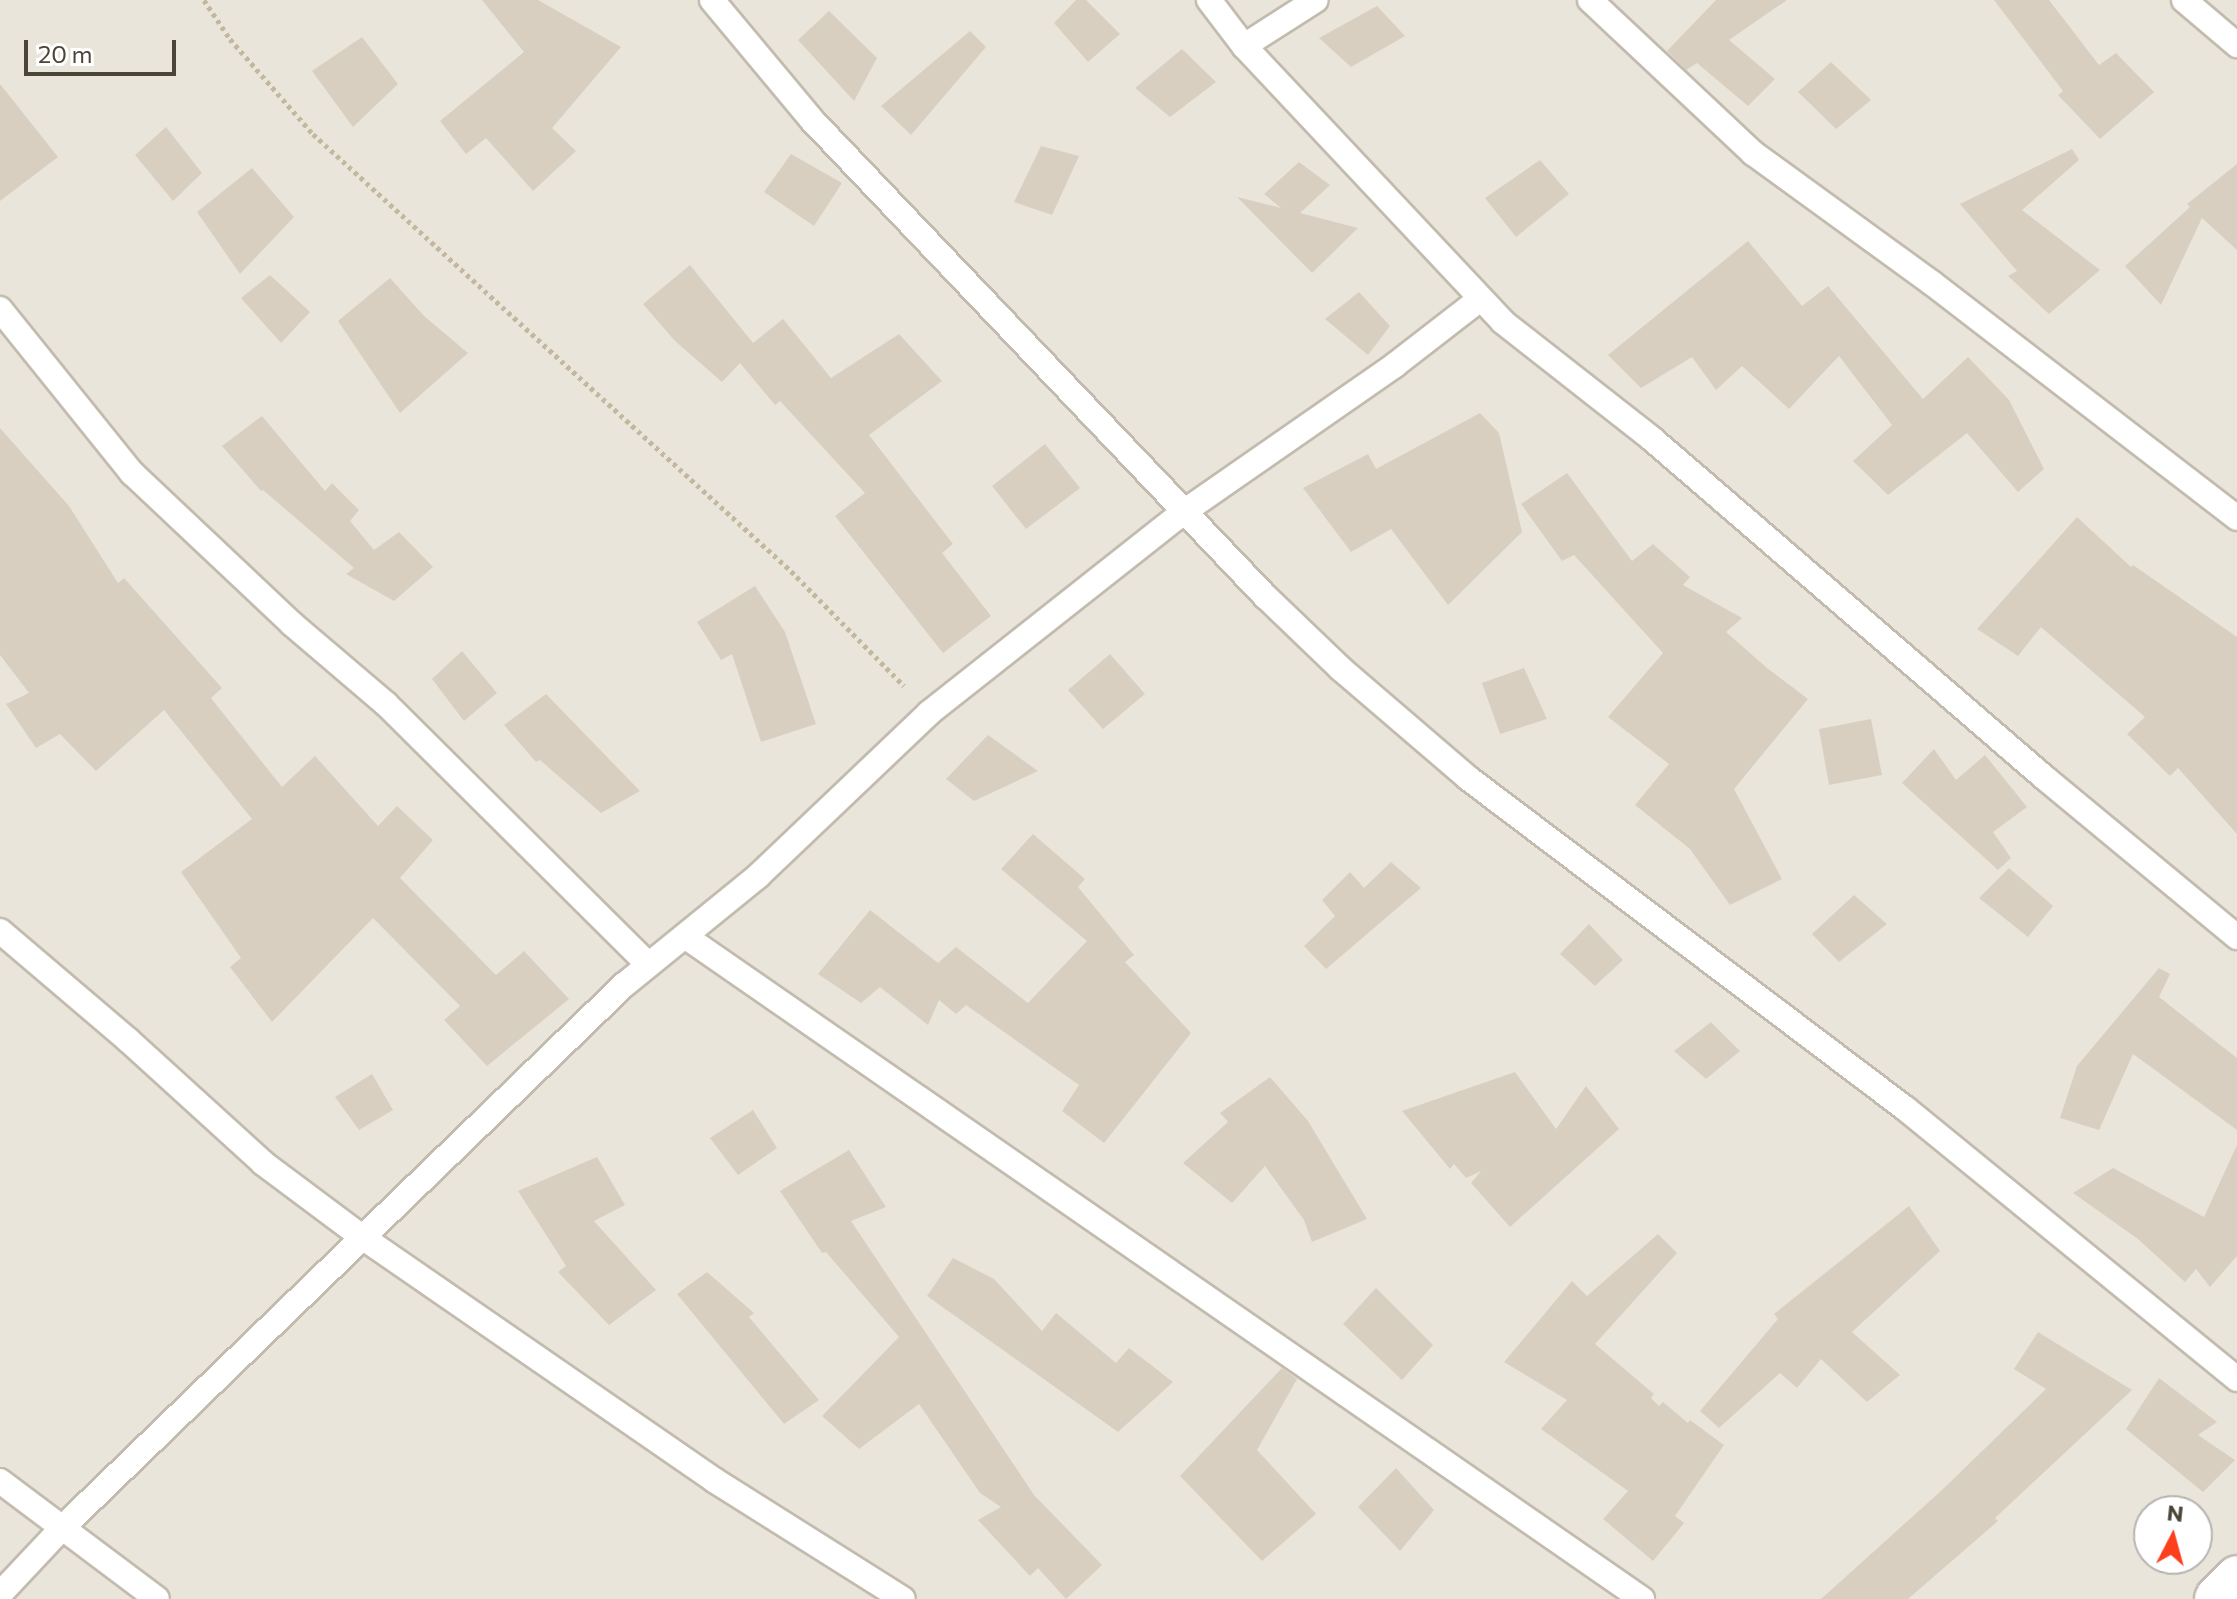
<!DOCTYPE html>
<style>
body{margin:0}
#map{position:relative;width:2237px;height:1599px;overflow:hidden;background:#f6f3ec;font-family:Commissioner,sans-serif}
div>[style]{position:absolute}
.residential>*{inset:0;background:#eae5da}
.building>*{inset:0;background:#d8cfc1}
.path>*{height:5px;margin-top:-2.5px;transform-origin:0;background:repeating-linear-gradient(90deg,#c4b79f 0 4px,transparent 0 8px)}
.roads{filter:drop-shadow(2px 0 #c2bbae) drop-shadow(-2px 0 #c2bbae) drop-shadow(0 2px #c2bbae) drop-shadow(0 -2px #c2bbae)}
.service>*{height:24px;margin:-12px;padding:0 12px;transform-origin:12px;border-radius:12px;background:#fff}
.minor>*{height:44px;margin:-22px;padding:0 22px;transform-origin:22px;border-radius:22px;background:#fff}
span{translate:-50% -50%;white-space:nowrap;text-align:center;line-height:1.15;-webkit-text-stroke:7px #fff;paint-order:stroke}
.north{position:absolute;left:2133px;top:1495px;width:80px;height:80px;box-sizing:border-box;background:#fff;border:2px solid #b7b4b0;border-radius:50%;rotate:6deg;font-size:22px;font-weight:700;line-height:32px;text-align:center;color:#4b4439}
.north::after{content:'';display:block;margin:auto;width:28px;height:36px;background:#fc3f1d;clip-path:polygon(50% 0,100% 100%,50% 72%,0 100%)}
.scale{position:absolute;left:24px;top:40px;width:152px;height:36px;box-sizing:border-box;border:4px solid #4b4439;border-top:0;padding-left:10px;font-size:24px;line-height:28px;white-space:nowrap;color:#4b4439;-webkit-text-stroke:6px #fff;paint-order:stroke}
</style>
<div id="map">
<div class="residential">
<i style="clip-path:polygon(evenodd,0 0,2237px 0,2237px 1599px,0 1599px,0 0,2149px 1511px,2197px 1511px,2197px 1559px,2149px 1559px,2149px 1511px)"></i>
</div>
<div class="building">
<i style="clip-path:polygon(482px 0,538px 0,621px 47px,552px 128px,576px 151px,533px 191px,486px 138px,466px 154px,440px 121px,524px 52px)"></i>
<i style="clip-path:polygon(1076px 0,1086px 0,1120px 34px,1088px 62px,1054px 23px)"></i>
<i style="clip-path:polygon(1716px 0,1787px 0,1729px 40px,1775px 79px,1748px 106px,1697px 63px,1686px 70px,1667px 51px)"></i>
<i style="clip-path:polygon(1994px 0,2049px 0,2099px 65px,2116px 53px,2154px 92px,2100px 139px,2058px 95px,2063px 91px)"></i>
<i style="clip-path:polygon(1377px 6px,1405px 36px,1351px 67px,1319px 38px)"></i>
<i style="clip-path:polygon(829px 11px,877px 58px,854px 101px,798px 40px)"></i>
<i style="clip-path:polygon(970px 31px,986px 47px,911px 135px,881px 106px)"></i>
<i style="clip-path:polygon(362px 37px,398px 84px,353px 127px,312px 71px)"></i>
<i style="clip-path:polygon(1182px 49px,1216px 82px,1170px 117px,1135px 88px)"></i>
<i style="clip-path:polygon(1831px 62px,1871px 100px,1836px 129px,1798px 92px)"></i>
<i style="clip-path:polygon(0 84px,58px 157px,0 201px)"></i>
<i style="clip-path:polygon(166px 127px,202px 173px,173px 201px,135px 155px)"></i>
<i style="clip-path:polygon(1041px 146px,1079px 156px,1052px 215px,1014px 202px)"></i>
<i style="clip-path:polygon(2072px 149px,2079px 160px,2022px 210px,2100px 270px,2049px 314px,2008px 276px,2017px 271px,1960px 204px)"></i>
<i style="clip-path:polygon(791px 154px,842px 183px,814px 226px,764px 192px)"></i>
<i style="clip-path:polygon(1540px 160px,1569px 194px,1516px 237px,1485px 198px)"></i>
<i style="clip-path:polygon(1299px 162px,1330px 185px,1300px 213px,1358px 228px,1312px 273px,1237px 197px,1281px 208px,1264px 194px)"></i>
<i style="clip-path:polygon(2237px 164px,2237px 250px,2202px 218px,2161px 305px,2125px 266px,2190px 207px,2187px 204px)"></i>
<i style="clip-path:polygon(252px 168px,294px 217px,240px 274px,197px 212px)"></i>
<i style="clip-path:polygon(1748px 241px,1802px 306px,1828px 286px,1923px 399px,1968px 357px,2009px 400px,2044px 469px,2018px 492px,1967px 433px,1888px 495px,1853px 461px,1892px 425px,1839px 356px,1789px 409px,1742px 366px,1716px 390px,1692px 357px,1641px 388px,1608px 355px)"></i>
<i style="clip-path:polygon(690px 265px,753px 343px,783px 319px,831px 378px,899px 334px,942px 381px,869px 435px,953px 544px,942px 553px,991px 616px,943px 653px,835px 516px,865px 493px,780px 401px,775px 405px,740px 363px,722px 382px,675px 341px,643px 304px)"></i>
<i style="clip-path:polygon(270px 275px,310px 312px,281px 343px,241px 298px)"></i>
<i style="clip-path:polygon(390px 278px,424px 316px,468px 353px,400px 413px,338px 321px)"></i>
<i style="clip-path:polygon(1359px 292px,1390px 326px,1368px 355px,1325px 319px)"></i>
<i style="clip-path:polygon(1480px 413px,1499px 433px,1522px 532px,1448px 605px,1391px 529px,1351px 552px,1303px 488px,1368px 454px,1376px 469px)"></i>
<i style="clip-path:polygon(262px 416px,325px 491px,332px 483px,359px 510px,350px 521px,374px 550px,399px 532px,433px 567px,394px 601px,346px 574px,354px 568px,263px 490px,261px 491px,222px 446px)"></i>
<i style="clip-path:polygon(0 428px,69px 506px,118px 583px,124px 578px,222px 688px,211px 698px,282px 787px,315px 756px,378px 826px,397px 806px,433px 840px,400px 878px,496px 975px,524px 951px,569px 999px,487px 1066px,444px 1020px,460px 1006px,373px 918px,272px 1022px,230px 967px,241px 958px,181px 872px,252px 819px,164px 710px,96px 771px,60px 734px,36px 748px,6px 704px,29px 693px,0 655px)"></i>
<i style="clip-path:polygon(1045px 444px,1080px 488px,1026px 529px,992px 486px)"></i>
<i style="clip-path:polygon(1567px 473px,1632px 561px,1653px 544px,1690px 577px,1683px 585px,1742px 618px,1726px 632px,1767px 668px,1808px 699px,1734px 789px,1782px 879px,1730px 905px,1690px 849px,1635px 805px,1669px 764px,1608px 717px,1663px 653px,1574px 555px,1562px 561px,1521px 504px)"></i>
<i style="clip-path:polygon(2077px 517px,2131px 567px,2133px 565px,2237px 637px,2237px 834px,2178px 768px,2170px 776px,2127px 734px,2145px 717px,2041px 627px,2018px 656px,1977px 629px)"></i>
<i style="clip-path:polygon(755px 586px,785px 632px,816px 724px,761px 742px,732px 654px,721px 660px,697px 622px)"></i>
<i style="clip-path:polygon(462px 651px,497px 693px,464px 721px,432px 679px)"></i>
<i style="clip-path:polygon(1110px 654px,1145px 694px,1103px 729px,1068px 690px)"></i>
<i style="clip-path:polygon(1524px 668px,1547px 719px,1500px 734px,1482px 683px)"></i>
<i style="clip-path:polygon(546px 694px,640px 791px,601px 813px,540px 760px,536px 762px,504px 725px)"></i>
<i style="clip-path:polygon(1871px 719px,1882px 775px,1829px 785px,1819px 729px)"></i>
<i style="clip-path:polygon(988px 735px,1038px 771px,974px 801px,946px 779px)"></i>
<i style="clip-path:polygon(1934px 749px,1956px 780px,1985px 755px,2027px 807px,1993px 832px,2011px 858px,1998px 870px,1902px 783px)"></i>
<i style="clip-path:polygon(1033px 834px,1085px 879px,1078px 887px,1134px 955px,1125px 962px,1191px 1033px,1104px 1143px,1062px 1111px,1079px 1085px,966px 1005px,956px 1014px,939px 1000px,928px 1025px,880px 987px,861px 1003px,818px 974px,870px 910px,938px 963px,956px 947px,1028px 1003px,1087px 941px,1001px 869px)"></i>
<i style="clip-path:polygon(1391px 862px,1421px 888px,1326px 969px,1304px 946px,1335px 916px,1322px 900px,1350px 872px,1364px 888px)"></i>
<i style="clip-path:polygon(2009px 868px,2053px 906px,2028px 937px,1979px 898px)"></i>
<i style="clip-path:polygon(1854px 895px,1887px 924px,1839px 962px,1812px 934px)"></i>
<i style="clip-path:polygon(1589px 924px,1623px 960px,1595px 986px,1560px 954px)"></i>
<i style="clip-path:polygon(2159px 968px,2170px 974px,2159px 997px,2237px 1058px,2237px 1130px,2133px 1054px,2099px 1130px,2060px 1118px,2077px 1066px)"></i>
<i style="clip-path:polygon(1711px 1022px,1740px 1051px,1706px 1079px,1674px 1051px)"></i>
<i style="clip-path:polygon(1515px 1072px,1556px 1129px,1586px 1086px,1619px 1129px,1510px 1227px,1471px 1183px,1481px 1171px,1466px 1178px,1454px 1164px,1450px 1169px,1402px 1111px)"></i>
<i style="clip-path:polygon(372px 1074px,393px 1110px,359px 1130px,335px 1097px)"></i>
<i style="clip-path:polygon(1270px 1077px,1308px 1121px,1367px 1219px,1312px 1242px,1304px 1220px,1265px 1166px,1232px 1203px,1183px 1163px,1228px 1122px,1220px 1113px)"></i>
<i style="clip-path:polygon(753px 1110px,777px 1148px,738px 1175px,710px 1138px)"></i>
<i style="clip-path:polygon(2237px 1145px,2237px 1256px,2210px 1287px,2196px 1269px,2185px 1282px,2138px 1239px,2073px 1193px,2113px 1168px,2204px 1217px)"></i>
<i style="clip-path:polygon(849px 1150px,886px 1207px,851px 1221px,1034px 1495px,1102px 1565px,1066px 1599px,1038px 1568px,1030px 1576px,978px 1520px,1001px 1507px,980px 1493px,919px 1404px,859px 1449px,822px 1416px,899px 1337px,826px 1252px,822px 1253px,780px 1191px)"></i>
<i style="clip-path:polygon(597px 1157px,625px 1205px,594px 1221px,656px 1290px,609px 1325px,558px 1272px,566px 1266px,518px 1191px)"></i>
<i style="clip-path:polygon(1909px 1206px,1940px 1251px,1852px 1332px,1900px 1375px,1867px 1402px,1821px 1359px,1797px 1388px,1780px 1373px,1719px 1428px,1700px 1411px,1778px 1319px,1774px 1314px)"></i>
<i style="clip-path:polygon(1658px 1234px,1677px 1253px,1595px 1344px,1654px 1394px,1651px 1398px,1659px 1406px,1663px 1402px,1688px 1423px,1690px 1420px,1724px 1445px,1675px 1516px,1684px 1523px,1653px 1561px,1603px 1519px,1628px 1491px,1541px 1429px,1567px 1400px,1504px 1362px,1572px 1281px,1587px 1296px)"></i>
<i style="clip-path:polygon(953px 1258px,994px 1279px,1042px 1331px,1056px 1313px,1116px 1363px,1129px 1348px,1173px 1382px,1118px 1432px,927px 1296px)"></i>
<i style="clip-path:polygon(707px 1272px,754px 1313px,749px 1317px,819px 1400px,784px 1424px,677px 1294px)"></i>
<i style="clip-path:polygon(1376px 1288px,1433px 1345px,1402px 1380px,1343px 1324px)"></i>
<i style="clip-path:polygon(2038px 1332px,2132px 1390px,1995px 1518px,1998px 1521px,1908px 1599px,1821px 1599px,1942px 1490px,2046px 1389px,2014px 1369px)"></i>
<i style="clip-path:polygon(1282px 1368px,1297px 1379px,1257px 1450px,1316px 1514px,1262px 1561px,1180px 1476px)"></i>
<i style="clip-path:polygon(2159px 1378px,2217px 1422px,2198px 1435px,2235px 1460px,2203px 1492px,2126px 1429px)"></i>
<i style="clip-path:polygon(1396px 1468px,1434px 1510px,1400px 1551px,1358px 1507px)"></i>
</div>
<div class="path">
<i style="left:204px;top:0;width:47px;rotate:56.3deg"></i>
<i style="left:230px;top:39px;width:126px;rotate:48.9deg"></i>
<i style="left:313px;top:134px;width:648px;rotate:42.43deg"></i>
<i style="left:791px;top:571px;width:161px;rotate:45.5deg"></i>
</div>
<div class="roads">
<div class="service">
<i style="left:712px;top:0;width:155px;rotate:50.2deg"></i>
<i style="left:811px;top:119px;width:659px;rotate:46.42deg"></i>
<i style="left:1265px;top:596px;width:105px;rotate:43.8deg"></i>
<i style="left:1341px;top:669px;width:167px;rotate:40.6deg"></i>
<i style="left:1468px;top:778px;width:549px;rotate:37.08deg"></i>
<i style="left:1906px;top:1109px;width:427px;rotate:39.2deg"></i>
<i style="left:1209px;top:0;width:58px;rotate:52.7deg"></i>
<i style="left:1244px;top:46px;width:378px;rotate:46.8deg"></i>
<i style="left:1503px;top:322px;width:189px;rotate:38.1deg"></i>
<i style="left:1652px;top:439px;width:520px;rotate:40.79deg"></i>
<i style="left:2046px;top:779px;width:248px;rotate:39.6deg"></i>
<i style="left:1590px;top:0;width:224px;rotate:43.2deg"></i>
<i style="left:1753px;top:153px;width:221px;rotate:36deg"></i>
<i style="left:1932px;top:283px;width:385px;rotate:37.6deg"></i>
<i style="left:2184px;top:0;width:70px;rotate:40.3deg"></i>
<i style="left:1244px;top:46px;width:85px;rotate:-32.6deg"></i>
<i style="left:0;top:309px;width:211px;rotate:51.2deg"></i>
<i style="left:132px;top:473px;width:220px;rotate:43.3deg"></i>
<i style="left:292px;top:624px;width:123px;rotate:40.4deg"></i>
<i style="left:386px;top:704px;width:369px;rotate:44.8deg"></i>
<i style="left:0;top:931px;width:168px;rotate:40.4deg"></i>
<i style="left:128px;top:1040px;width:183px;rotate:42.3deg"></i>
<i style="left:263px;top:1163px;width:124px;rotate:36.8deg"></i>
<i style="left:362px;top:1237px;width:428px;rotate:34.6deg"></i>
<i style="left:714px;top:1480px;width:223px;rotate:32.2deg"></i>
<i style="left:686px;top:937px;width:1163px;rotate:34.7deg"></i>
<i style="left:0;top:1481px;width:196px;rotate:36.9deg"></i>
<i style="left:0;top:1594px;width:89px;rotate:-46.8deg"></i>
<i style="left:61px;top:1529px;width:783px;rotate:-44.02deg"></i>
<i style="left:624px;top:985px;width:173px;rotate:-39.1deg"></i>
<i style="left:758px;top:876px;width:236px;rotate:-43.6deg"></i>
<i style="left:929px;top:713px;width:326px;rotate:-38.3deg"></i>
<i style="left:1185px;top:511px;width:256px;rotate:-34.8deg"></i>
<i style="left:1395px;top:365px;width:108px;rotate:-37.8deg"></i>
</div>
<div class="minor">
<i style="left:2217px;top:1599px;width:29px;rotate:-46deg"></i>
</div>
</div>
<div class="north">N</div>
<div class="scale">20 m</div>
</div>
